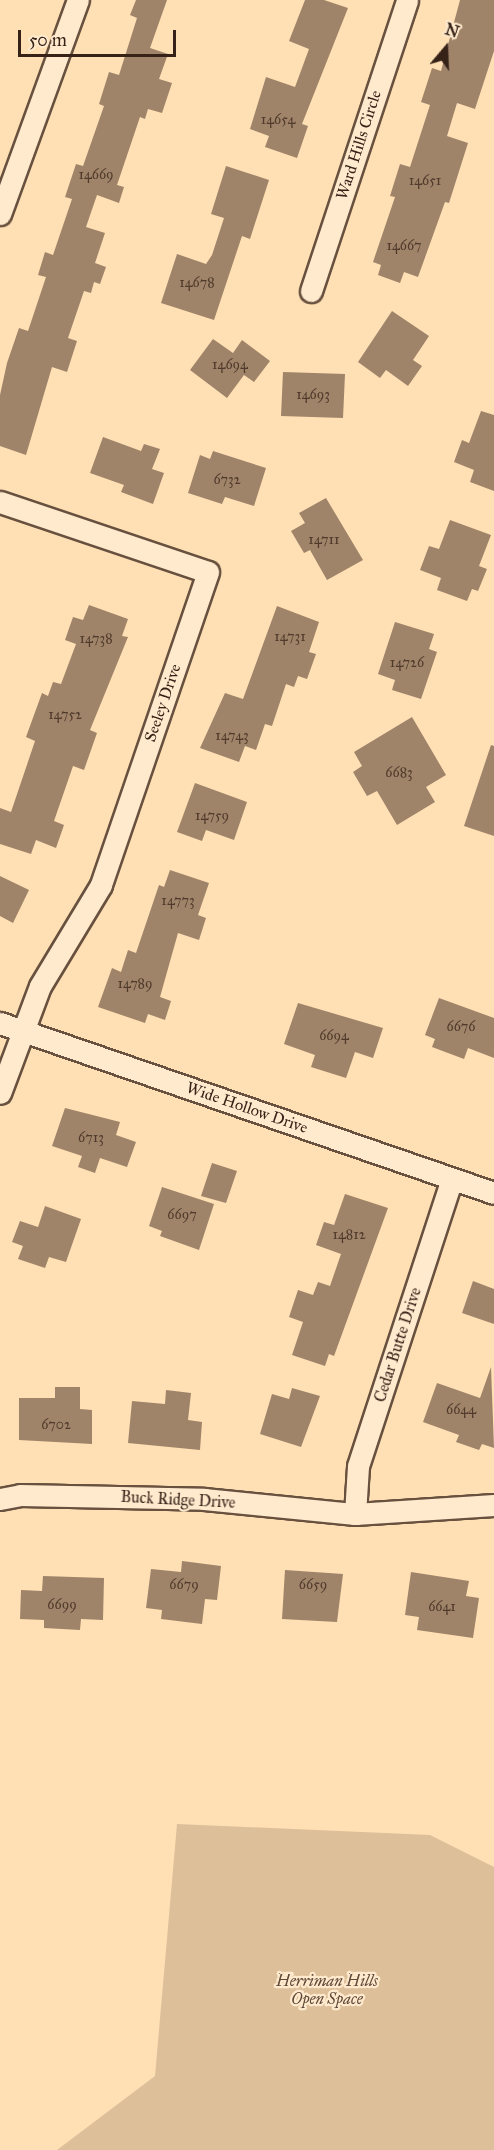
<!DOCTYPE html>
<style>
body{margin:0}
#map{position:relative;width:494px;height:2150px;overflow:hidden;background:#ffdfb4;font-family:"IM FELL Great Primer",serif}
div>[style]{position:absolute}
.green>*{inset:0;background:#ddbf99}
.building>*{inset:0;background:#9f8469}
.roads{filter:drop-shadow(2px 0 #68513e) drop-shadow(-2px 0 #68513e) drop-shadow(0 2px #68513e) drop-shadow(0 -2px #68513e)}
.street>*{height:21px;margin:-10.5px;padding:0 10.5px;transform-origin:10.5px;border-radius:10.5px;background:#ffeace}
span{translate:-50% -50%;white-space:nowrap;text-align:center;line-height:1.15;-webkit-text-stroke:4.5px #ffeace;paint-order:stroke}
.number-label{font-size:14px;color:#503a2c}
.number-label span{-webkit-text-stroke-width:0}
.street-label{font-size:16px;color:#362217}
.park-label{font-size:16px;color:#604938;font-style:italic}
.north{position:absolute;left:416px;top:18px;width:60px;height:60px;-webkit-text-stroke:4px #ffeace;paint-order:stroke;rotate:19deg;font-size:16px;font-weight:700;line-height:24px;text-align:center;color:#362217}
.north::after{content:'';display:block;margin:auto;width:21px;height:27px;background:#362217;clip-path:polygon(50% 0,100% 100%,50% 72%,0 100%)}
.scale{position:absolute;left:18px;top:30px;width:158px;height:27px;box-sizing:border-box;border:3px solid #362217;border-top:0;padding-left:8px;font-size:18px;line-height:21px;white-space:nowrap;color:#362217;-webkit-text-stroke:4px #ffeace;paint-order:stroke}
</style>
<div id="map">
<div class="green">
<i style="clip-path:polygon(177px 1824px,430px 1835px,494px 1867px,494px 2150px,57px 2150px,155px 2076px)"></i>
</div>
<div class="building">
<i style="clip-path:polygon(136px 0,167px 0,150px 48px,168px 54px,159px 79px,172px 83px,162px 113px,148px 109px,145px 119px,140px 117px,117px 185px,124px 187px,119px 203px,97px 195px,86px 227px,105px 233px,95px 263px,106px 267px,100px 284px,94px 282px,91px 293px,84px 291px,68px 338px,77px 341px,67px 372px,52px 367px,26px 455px,0 446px,0 395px,7px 363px,19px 328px,28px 331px,46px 277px,38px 275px,45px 252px,53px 255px,72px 199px,65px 197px,76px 164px,83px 166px,104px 106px,99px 104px,109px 72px,119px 75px,137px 18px,130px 15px)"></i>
<i style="clip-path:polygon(305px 0,324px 0,348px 8px,302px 124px,308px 126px,297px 158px,265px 147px,269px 136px,250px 129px,266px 77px,295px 87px,309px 49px,289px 41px)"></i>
<i style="clip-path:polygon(460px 0,494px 0,494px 51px,475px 109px,457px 103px,447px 136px,468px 143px,449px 203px,445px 202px,418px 277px,404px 272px,400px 283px,378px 275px,381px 265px,373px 262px,395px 197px,390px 196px,400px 164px,410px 167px,430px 105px,421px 102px,432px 68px,441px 71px)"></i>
<i style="clip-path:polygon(226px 166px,269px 180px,250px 239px,242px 236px,214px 320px,161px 303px,177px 254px,206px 264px,212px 255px,224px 218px,211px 214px)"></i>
<i style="clip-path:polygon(392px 311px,429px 336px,413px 360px,422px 366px,408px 386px,386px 370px,380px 378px,358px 362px)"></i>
<i style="clip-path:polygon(213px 339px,233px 353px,242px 340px,270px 361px,254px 382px,244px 375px,227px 398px,190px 370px)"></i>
<i style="clip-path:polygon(283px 372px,345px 374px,343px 418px,281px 416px)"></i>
<i style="clip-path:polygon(481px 411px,494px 415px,494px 491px,470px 482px,474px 470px,454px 462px,462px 440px,469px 443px)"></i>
<i style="clip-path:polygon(103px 437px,141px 451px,144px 444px,160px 449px,152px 469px,164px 473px,153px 504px,121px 492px,124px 485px,90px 473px)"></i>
<i style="clip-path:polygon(213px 451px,266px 468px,254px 506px,225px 497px,222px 504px,188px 493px,200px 455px,210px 459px)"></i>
<i style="clip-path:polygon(326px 498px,363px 560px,327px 580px,310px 550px,304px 553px,291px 531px,305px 523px,299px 513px)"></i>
<i style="clip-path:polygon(450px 520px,491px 535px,479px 566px,487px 569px,478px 591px,472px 589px,467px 601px,437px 590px,441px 578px,420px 570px,429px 546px,439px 549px)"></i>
<i style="clip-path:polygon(89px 605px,128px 619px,122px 636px,128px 637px,90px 730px,97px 733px,84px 770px,73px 766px,54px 821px,64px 825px,56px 848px,36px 840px,31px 854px,0 844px,0 808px,11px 812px,35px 741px,26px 737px,42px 693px,48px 696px,53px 682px,61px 684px,76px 644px,65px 640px,73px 617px,83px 620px)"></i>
<i style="clip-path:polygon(277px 606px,319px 622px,309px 652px,316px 654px,307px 679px,298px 676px,294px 687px,286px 684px,272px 726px,265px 724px,256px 750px,245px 746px,239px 762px,200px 748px,225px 693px,243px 699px)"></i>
<i style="clip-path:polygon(395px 622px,434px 634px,429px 649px,437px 652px,421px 699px,392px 690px,395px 680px,378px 674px)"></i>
<i style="clip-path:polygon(412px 717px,446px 775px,426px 787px,435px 802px,397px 825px,377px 791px,367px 796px,353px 772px,362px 766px,354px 752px)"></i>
<i style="clip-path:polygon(491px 745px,494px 746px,494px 836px,464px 826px)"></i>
<i style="clip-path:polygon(195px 783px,247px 802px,234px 840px,206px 830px,202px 841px,177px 832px)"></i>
<i style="clip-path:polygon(170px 870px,209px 883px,198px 915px,206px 918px,199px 940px,178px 933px,160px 997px,171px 1001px,165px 1020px,148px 1014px,145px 1023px,98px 1007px,112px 968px,121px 972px,128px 950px,136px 953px,159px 885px,164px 887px)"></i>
<i style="clip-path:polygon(0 876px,29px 890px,13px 923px,0 916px)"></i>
<i style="clip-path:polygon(439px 998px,494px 1018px,494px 1058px,468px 1048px,464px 1059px,432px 1047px,435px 1039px,425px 1035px)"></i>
<i style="clip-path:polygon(298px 1003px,383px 1028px,373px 1058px,355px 1052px,346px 1078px,311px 1067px,315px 1055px,284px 1044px)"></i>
<i style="clip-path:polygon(65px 1108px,120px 1122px,116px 1135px,136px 1142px,127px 1167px,100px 1158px,95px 1173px,78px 1167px,82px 1156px,52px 1146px)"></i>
<i style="clip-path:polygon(212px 1163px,237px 1171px,226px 1203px,201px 1196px)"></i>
<i style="clip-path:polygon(162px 1187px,214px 1204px,199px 1250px,160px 1236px,162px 1231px,149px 1226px)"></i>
<i style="clip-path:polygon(345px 1194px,388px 1208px,334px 1356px,329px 1354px,325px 1366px,292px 1355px,303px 1322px,289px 1317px,298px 1290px,313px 1295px,318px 1282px,330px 1286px,341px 1254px,316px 1245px,324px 1222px,334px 1225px)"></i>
<i style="clip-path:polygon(45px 1206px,81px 1219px,66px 1262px,49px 1257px,45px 1268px,18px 1259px,23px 1246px,12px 1242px,20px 1221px,38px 1227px)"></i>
<i style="clip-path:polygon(473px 1281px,494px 1289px,494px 1324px,462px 1313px)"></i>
<i style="clip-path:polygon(491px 1367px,494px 1448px,482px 1444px,479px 1450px,456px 1442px,459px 1435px,423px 1422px,437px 1383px,480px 1398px)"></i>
<i style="clip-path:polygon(55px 1387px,80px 1387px,80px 1409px,92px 1410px,92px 1444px,19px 1440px,19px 1398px,55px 1398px)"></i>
<i style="clip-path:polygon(292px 1388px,320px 1396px,301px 1447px,260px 1434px,272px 1394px,289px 1399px)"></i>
<i style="clip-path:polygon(166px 1390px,191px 1393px,188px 1420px,202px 1422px,200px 1450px,128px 1443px,132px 1401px,165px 1404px)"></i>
<i style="clip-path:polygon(182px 1561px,221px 1566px,217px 1600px,205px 1599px,202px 1624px,161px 1619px,162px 1610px,146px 1608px,151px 1569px,181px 1572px)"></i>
<i style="clip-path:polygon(285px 1570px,343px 1574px,337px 1622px,282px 1619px)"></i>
<i style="clip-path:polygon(411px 1572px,469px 1581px,466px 1596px,479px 1598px,473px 1638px,417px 1630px,419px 1617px,405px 1615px)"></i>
<i style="clip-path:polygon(43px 1576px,104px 1578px,103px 1620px,81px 1619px,80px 1630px,44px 1628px,44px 1620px,20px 1619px,21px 1590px,42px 1591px)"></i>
</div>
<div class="roads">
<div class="street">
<i style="left:0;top:214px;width:228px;rotate:-70deg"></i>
<i style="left:311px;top:291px;width:306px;rotate:-71.7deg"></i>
<i style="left:0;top:502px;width:219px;rotate:18.6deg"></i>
<i style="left:208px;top:572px;width:331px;rotate:108.9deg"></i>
<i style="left:101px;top:885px;width:118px;rotate:121.1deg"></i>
<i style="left:40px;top:986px;width:114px;rotate:110.5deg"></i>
<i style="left:0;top:1023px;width:522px;rotate:18.99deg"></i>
<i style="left:0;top:1499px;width:20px;rotate:-11deg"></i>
<i style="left:20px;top:1495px;width:184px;rotate:1.2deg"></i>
<i style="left:204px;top:1499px;width:152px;rotate:5.7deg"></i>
<i style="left:355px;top:1514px;width:139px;rotate:-3.7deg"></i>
<i style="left:355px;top:1514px;width:48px;rotate:-86.4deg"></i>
<i style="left:358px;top:1466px;width:302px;rotate:-71.9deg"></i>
</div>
</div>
<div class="number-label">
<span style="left:278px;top:120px">14654</span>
<span style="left:96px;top:175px">14669</span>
<span style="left:425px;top:181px">14651</span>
<span style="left:404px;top:246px">14667</span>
<span style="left:197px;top:283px">14678</span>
<span style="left:230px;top:365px">14694</span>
<span style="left:313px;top:395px">14693</span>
<span style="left:227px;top:480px">6732</span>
<span style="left:324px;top:540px">14711</span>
<span style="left:290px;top:637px">14731</span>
<span style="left:96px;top:639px">14738</span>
<span style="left:407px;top:663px">14726</span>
<span style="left:65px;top:715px">14752</span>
<span style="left:232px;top:736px">14743</span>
<span style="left:399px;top:773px">6683</span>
<span style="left:212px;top:816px">14759</span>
<span style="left:178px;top:901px">14773</span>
<span style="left:135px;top:984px">14789</span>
<span style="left:461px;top:1027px">6676</span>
<span style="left:334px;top:1036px">6694</span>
<span style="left:91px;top:1138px">6713</span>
<span style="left:182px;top:1215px">6697</span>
<span style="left:349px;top:1235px">14812</span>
<span style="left:461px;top:1410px">6644</span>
<span style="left:56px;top:1425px">6702</span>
<span style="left:184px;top:1585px">6679</span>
<span style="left:313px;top:1585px">6659</span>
<span style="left:62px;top:1605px">6699</span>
<span style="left:442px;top:1607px">6641</span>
</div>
<div class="street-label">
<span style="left:359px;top:145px;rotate:-72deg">Ward Hills Circle</span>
<span style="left:163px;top:703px;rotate:-71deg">Seeley Drive</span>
<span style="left:247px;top:1108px;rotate:19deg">Wide Hollow Drive</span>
<span style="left:398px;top:1345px;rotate:-72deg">Cedar Butte Drive</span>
<span style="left:178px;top:1500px;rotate:3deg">Buck Ridge Drive</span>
</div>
<div class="park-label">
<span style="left:327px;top:1990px">Herriman Hills<br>Open Space</span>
</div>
<div class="north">N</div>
<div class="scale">50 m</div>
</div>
